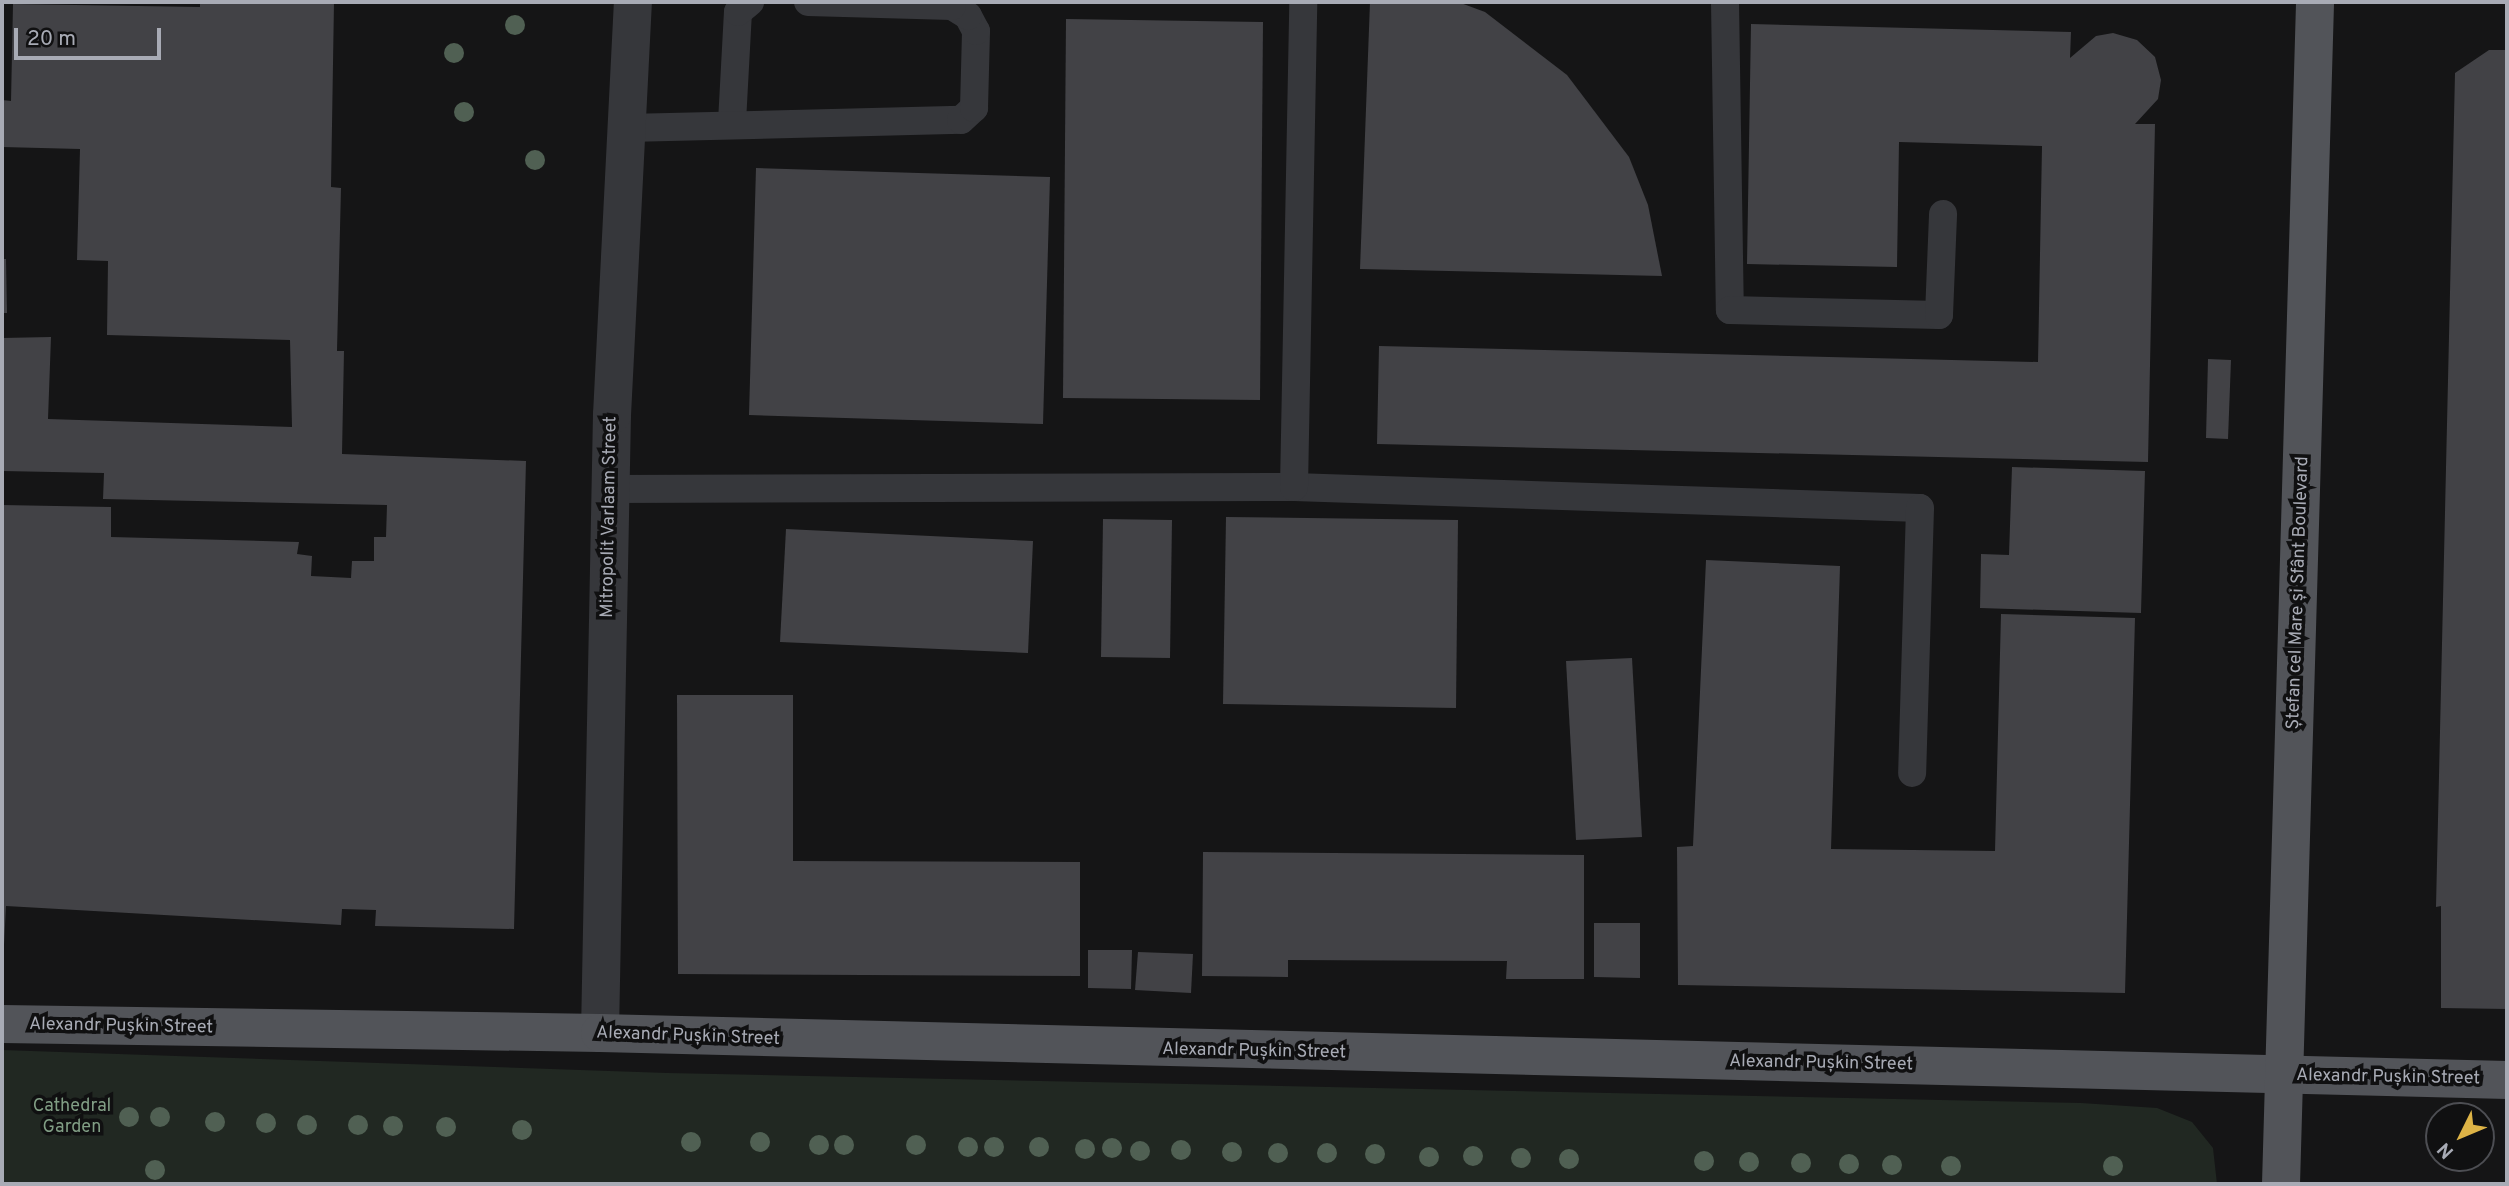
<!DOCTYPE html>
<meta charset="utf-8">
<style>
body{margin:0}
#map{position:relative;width:2509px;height:1186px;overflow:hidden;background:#151516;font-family:Overpass,sans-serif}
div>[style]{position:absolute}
.green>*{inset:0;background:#212822}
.building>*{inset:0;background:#424246}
.lane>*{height:28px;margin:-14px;padding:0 14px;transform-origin:14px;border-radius:14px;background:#36373b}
.street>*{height:38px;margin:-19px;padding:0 19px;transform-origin:19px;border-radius:19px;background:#36373b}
.primary>*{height:38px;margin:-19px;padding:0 19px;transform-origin:19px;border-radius:19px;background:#525459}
.trees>*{width:20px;height:20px;margin:-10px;border-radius:50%;background:#506053}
span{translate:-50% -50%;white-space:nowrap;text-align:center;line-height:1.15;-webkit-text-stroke:7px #101011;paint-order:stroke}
.street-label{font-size:18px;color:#a8abb5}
.park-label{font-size:18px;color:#819e85}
.frame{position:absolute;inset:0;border:4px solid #a8abb5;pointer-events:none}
.north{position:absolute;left:2425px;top:1102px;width:70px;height:70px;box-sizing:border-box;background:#101011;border:2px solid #4d4e53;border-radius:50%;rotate:227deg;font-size:19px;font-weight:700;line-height:28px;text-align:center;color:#a8abb5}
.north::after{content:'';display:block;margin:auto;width:24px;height:32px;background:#ddb346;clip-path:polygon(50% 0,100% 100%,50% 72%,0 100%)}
.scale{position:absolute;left:14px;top:28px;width:147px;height:32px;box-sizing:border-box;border:4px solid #a8abb5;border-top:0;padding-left:9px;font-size:21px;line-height:24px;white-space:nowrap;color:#a8abb5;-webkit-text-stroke:5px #101011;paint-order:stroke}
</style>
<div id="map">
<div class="green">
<i style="clip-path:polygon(2px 1050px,667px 1073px,2081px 1103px,2157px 1108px,2192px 1122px,2213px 1148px,2217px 1184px,2px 1184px)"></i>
</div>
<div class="building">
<i style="clip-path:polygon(200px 2px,334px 2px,331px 187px,341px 188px,337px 351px,344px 351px,342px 454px,526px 461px,514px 929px,375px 926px,376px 910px,342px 909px,341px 925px,6px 906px,2px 984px,2px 505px,111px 507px,111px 537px,299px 542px,297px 554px,312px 556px,311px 576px,351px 578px,352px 561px,374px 561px,374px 537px,386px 537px,387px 505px,103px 499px,104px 473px,2px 471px,2px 338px,51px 337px,48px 419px,292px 427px,290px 340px,107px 335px,108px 261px,77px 260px,80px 149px,2px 147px,2px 100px,11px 101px,13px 4px,200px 7px)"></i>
<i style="clip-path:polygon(1370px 2px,1458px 2px,1485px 12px,1567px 75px,1629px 157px,1648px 205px,1662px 276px,1360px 269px)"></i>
<i style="clip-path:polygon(1066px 19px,1263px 22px,1260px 400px,1063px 398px)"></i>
<i style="clip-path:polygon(1751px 24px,2071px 32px,2070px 58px,2096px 36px,2113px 33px,2137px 40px,2155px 57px,2161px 80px,2158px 99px,2135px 124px,2155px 124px,2148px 462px,1377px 444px,1379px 346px,2038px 362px,2042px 146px,1899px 142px,1897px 267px,1747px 264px)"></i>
<i style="clip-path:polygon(2489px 50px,2507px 50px,2507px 1009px,2441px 1008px,2441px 906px,2436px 907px,2455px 73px)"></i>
<i style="clip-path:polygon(756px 168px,1050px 177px,1043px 424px,749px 415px)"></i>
<i style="clip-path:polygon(2px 259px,6px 259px,7px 313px,2px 313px)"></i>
<i style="clip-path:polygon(2208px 359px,2231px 360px,2228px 439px,2206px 438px)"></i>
<i style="clip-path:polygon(2012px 467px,2145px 471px,2141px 613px,1980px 608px,1981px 554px,2009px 555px)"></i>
<i style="clip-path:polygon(1226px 517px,1458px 520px,1456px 708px,1223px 704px)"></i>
<i style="clip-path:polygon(1103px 519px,1172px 520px,1170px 658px,1101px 657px)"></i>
<i style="clip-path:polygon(786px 529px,1033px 541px,1028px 653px,780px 642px)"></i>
<i style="clip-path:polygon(1706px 560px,1840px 566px,1831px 849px,1995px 851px,2001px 614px,2135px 618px,2125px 993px,1678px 985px,1677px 847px,1693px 846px)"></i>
<i style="clip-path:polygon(1632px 658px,1642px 837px,1576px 840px,1566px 661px)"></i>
<i style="clip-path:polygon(677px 695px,793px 695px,793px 861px,1080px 862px,1080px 976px,678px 974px)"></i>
<i style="clip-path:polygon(1203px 852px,1584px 855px,1584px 979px,1506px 979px,1507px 961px,1288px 960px,1288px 977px,1202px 976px)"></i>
<i style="clip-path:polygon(1594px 923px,1640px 923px,1640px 978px,1594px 977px)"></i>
<i style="clip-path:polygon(1088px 950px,1132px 950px,1131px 989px,1088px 988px)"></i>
<i style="clip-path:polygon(1138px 952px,1193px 954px,1191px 993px,1135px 990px)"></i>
</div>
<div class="lane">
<i style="left:1725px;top:2px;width:308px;rotate:89.1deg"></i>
<i style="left:1730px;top:310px;width:209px;rotate:1.4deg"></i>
<i style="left:1939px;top:315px;width:101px;rotate:-87.7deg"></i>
<i style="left:732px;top:122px;width:110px;rotate:-86.9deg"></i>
<i style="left:738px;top:12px;width:16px;rotate:-40deg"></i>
<i style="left:627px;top:128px;width:334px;rotate:-1.4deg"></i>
<i style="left:961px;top:120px;width:18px;rotate:-43deg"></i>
<i style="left:974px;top:108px;width:77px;rotate:-88.5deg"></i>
<i style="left:976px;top:31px;width:17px;rotate:-118deg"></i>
<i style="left:968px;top:16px;width:19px;rotate:-148deg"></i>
<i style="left:952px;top:6px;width:144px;rotate:-178.4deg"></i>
<i style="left:1294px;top:487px;width:626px;rotate:1.92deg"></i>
<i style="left:1920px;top:508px;width:265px;rotate:91.7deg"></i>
<i style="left:610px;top:489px;width:684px;rotate:-0.17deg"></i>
<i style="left:1294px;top:487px;width:485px;rotate:-88.9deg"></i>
</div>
<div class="street">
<i style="left:600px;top:1033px;width:618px;rotate:-88.89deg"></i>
<i style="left:612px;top:415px;width:414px;rotate:-87.1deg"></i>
</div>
<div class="primary">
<i style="left:2px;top:1024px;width:598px;rotate:0.86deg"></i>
<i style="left:600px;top:1033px;width:1908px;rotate:1.41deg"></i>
<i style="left:2281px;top:1184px;width:1182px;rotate:-88.35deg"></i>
</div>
<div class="trees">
<i style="left:515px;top:25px"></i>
<i style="left:454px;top:53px"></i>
<i style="left:464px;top:112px"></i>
<i style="left:535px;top:160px"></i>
<i style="left:129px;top:1117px"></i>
<i style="left:160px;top:1117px"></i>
<i style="left:215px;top:1122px"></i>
<i style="left:266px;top:1123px"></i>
<i style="left:307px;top:1125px"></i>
<i style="left:358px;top:1125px"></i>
<i style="left:393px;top:1126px"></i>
<i style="left:446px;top:1127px"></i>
<i style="left:522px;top:1130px"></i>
<i style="left:691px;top:1142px"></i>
<i style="left:760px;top:1142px"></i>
<i style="left:819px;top:1145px"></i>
<i style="left:844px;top:1145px"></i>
<i style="left:916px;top:1145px"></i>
<i style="left:968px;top:1147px"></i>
<i style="left:994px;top:1147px"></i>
<i style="left:1039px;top:1147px"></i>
<i style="left:1112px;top:1148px"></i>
<i style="left:1085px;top:1149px"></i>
<i style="left:1181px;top:1150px"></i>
<i style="left:1140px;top:1151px"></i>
<i style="left:1232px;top:1152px"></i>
<i style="left:1278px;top:1153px"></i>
<i style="left:1327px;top:1153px"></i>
<i style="left:1375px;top:1154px"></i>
<i style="left:1473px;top:1156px"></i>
<i style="left:1429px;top:1157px"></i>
<i style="left:1521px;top:1158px"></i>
<i style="left:1569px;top:1159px"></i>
<i style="left:1704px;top:1161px"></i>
<i style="left:1749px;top:1162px"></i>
<i style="left:1801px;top:1163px"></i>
<i style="left:1849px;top:1164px"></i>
<i style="left:1892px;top:1165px"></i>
<i style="left:1951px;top:1166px"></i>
<i style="left:2113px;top:1166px"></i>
<i style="left:155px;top:1170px"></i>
</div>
<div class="street-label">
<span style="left:610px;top:517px;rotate:-89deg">Mitropolit Varlaam Street</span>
<span style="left:2299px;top:593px;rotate:-88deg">Ștefan cel Mare și Sfânt Boulevard</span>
<span style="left:121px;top:1027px;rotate:1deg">Alexandr Pușkin Street</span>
<span style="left:688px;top:1037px;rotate:2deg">Alexandr Pușkin Street</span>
<span style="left:1254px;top:1052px;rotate:1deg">Alexandr Pușkin Street</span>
<span style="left:1821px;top:1064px;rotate:1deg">Alexandr Pușkin Street</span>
<span style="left:2388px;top:1078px;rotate:1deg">Alexandr Pușkin Street</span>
</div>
<div class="park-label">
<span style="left:72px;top:1118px">Cathedral<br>Garden</span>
</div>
<div class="frame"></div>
<div class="north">N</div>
<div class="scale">20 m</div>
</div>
